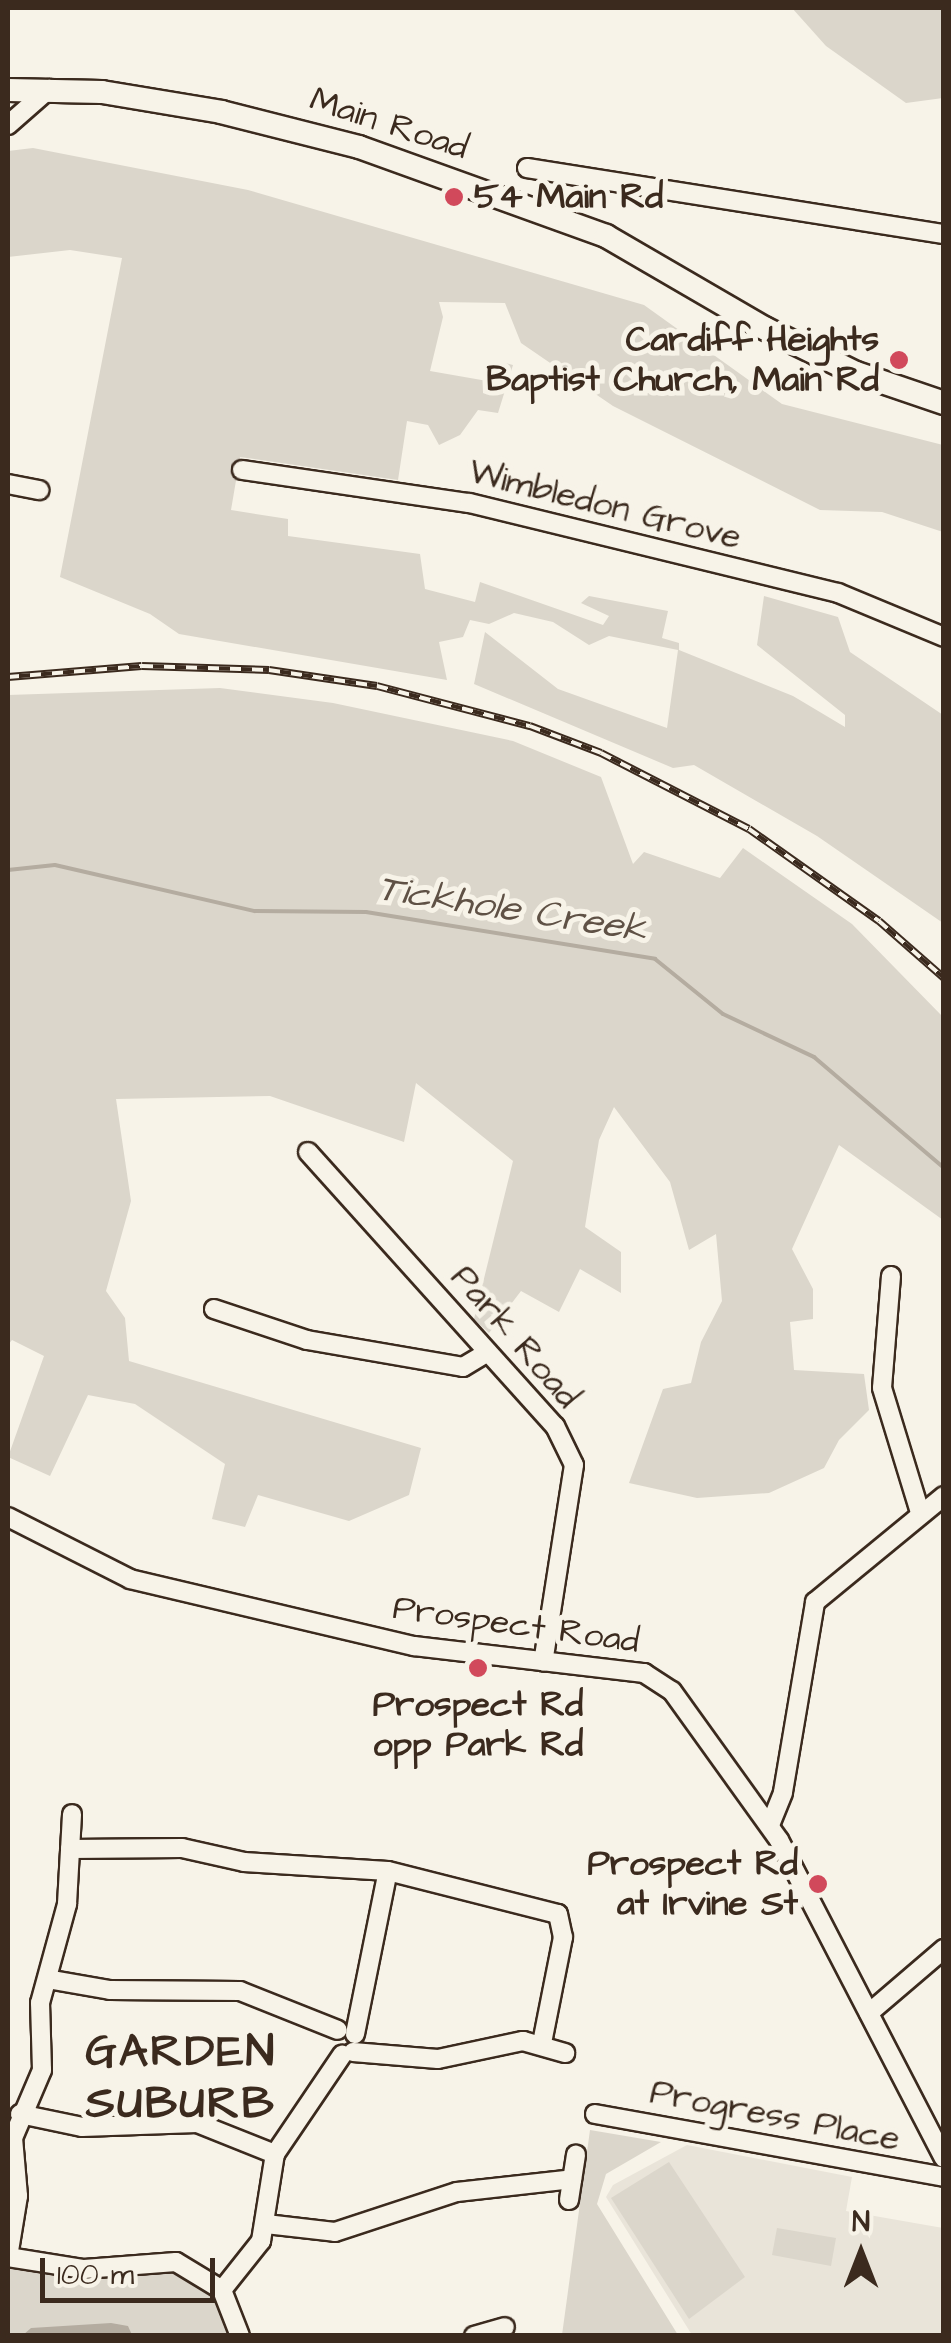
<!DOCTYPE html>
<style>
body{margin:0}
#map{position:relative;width:951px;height:2343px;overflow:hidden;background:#f7f3e8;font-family:"Architects Daughter",sans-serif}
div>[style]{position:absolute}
.built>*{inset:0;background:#e9e4d9}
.green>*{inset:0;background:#dbd6cb}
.water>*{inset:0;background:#b4aca0}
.stream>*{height:4px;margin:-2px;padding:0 2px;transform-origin:2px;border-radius:2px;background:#b4aca0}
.roads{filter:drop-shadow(2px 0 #3b2a1e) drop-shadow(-2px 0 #3b2a1e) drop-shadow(0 2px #3b2a1e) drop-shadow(0 -2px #3b2a1e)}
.minor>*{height:18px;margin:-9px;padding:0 9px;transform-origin:9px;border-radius:9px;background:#f7f3e8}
.major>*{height:22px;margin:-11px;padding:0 11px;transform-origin:11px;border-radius:11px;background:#f7f3e8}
.rail>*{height:8px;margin-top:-4px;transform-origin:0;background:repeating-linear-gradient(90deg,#f7f3e8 0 11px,#3b2a1e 0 22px);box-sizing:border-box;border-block:2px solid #3b2a1e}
.dots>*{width:28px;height:28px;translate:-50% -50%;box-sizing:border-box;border:5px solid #f7f3e8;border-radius:50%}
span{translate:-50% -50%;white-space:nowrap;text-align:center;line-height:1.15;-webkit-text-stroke:10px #f7f3e8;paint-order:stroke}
.street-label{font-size:35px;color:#3b2a1e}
.poi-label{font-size:35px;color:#3b2a1e;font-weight:700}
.left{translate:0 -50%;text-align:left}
.right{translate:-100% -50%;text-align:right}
.water-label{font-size:38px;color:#5f5145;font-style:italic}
.district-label{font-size:45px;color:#3b2a1e;font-weight:700;letter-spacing:2.5px}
.frame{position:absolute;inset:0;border:10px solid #3b2a1e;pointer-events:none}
.north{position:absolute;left:811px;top:2203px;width:100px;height:100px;-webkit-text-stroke:8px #f7f3e8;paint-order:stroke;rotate:0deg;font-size:28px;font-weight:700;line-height:40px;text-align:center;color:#3b2a1e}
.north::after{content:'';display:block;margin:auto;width:35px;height:45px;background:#3b2a1e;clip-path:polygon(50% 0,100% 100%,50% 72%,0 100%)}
.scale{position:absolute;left:40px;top:2258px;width:175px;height:45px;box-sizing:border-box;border:5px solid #3b2a1e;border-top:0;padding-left:12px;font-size:30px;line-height:35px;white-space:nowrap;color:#3b2a1e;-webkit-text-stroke:8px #f7f3e8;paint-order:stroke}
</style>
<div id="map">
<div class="built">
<i style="clip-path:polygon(687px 2145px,852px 2177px,846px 2211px,943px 2228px,943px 2335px,692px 2335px,606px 2197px,613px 2185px)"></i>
</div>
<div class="green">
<i style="clip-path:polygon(792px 8px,943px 8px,943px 98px,906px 103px,826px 46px)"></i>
<i style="clip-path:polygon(33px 148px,248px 190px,644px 305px,782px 404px,943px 445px,943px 532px,882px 512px,820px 510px,613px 406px,521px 343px,505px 303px,439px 302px,443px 317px,430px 371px,493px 382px,498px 361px,513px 365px,498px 413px,478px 410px,460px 435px,439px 445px,428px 425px,407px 421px,398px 480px,240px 457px,231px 510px,288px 519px,288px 536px,420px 554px,425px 589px,475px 602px,480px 582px,603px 625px,609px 616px,581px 603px,589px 596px,668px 611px,662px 638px,679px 643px,679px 650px,793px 696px,845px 727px,845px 715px,757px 645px,764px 596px,838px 617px,850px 652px,943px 715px,943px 923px,817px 836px,694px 765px,673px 768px,474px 684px,485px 632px,558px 689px,667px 728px,678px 650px,609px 636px,589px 645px,553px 622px,514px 613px,489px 624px,470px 620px,463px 637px,439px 642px,447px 680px,179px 634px,150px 614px,60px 577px,122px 258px,70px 250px,8px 257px,8px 151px)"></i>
<i style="clip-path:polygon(220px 688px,333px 703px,513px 741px,601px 777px,633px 864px,644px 852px,720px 878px,743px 848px,852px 924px,943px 1017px,943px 1220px,839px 1145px,792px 1249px,813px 1289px,813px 1319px,790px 1322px,794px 1370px,864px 1374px,869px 1410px,839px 1440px,824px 1468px,769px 1493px,697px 1498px,629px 1483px,663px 1389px,691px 1383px,701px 1342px,722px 1301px,716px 1234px,689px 1250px,670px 1182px,614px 1107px,599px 1140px,585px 1227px,621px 1252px,621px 1293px,580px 1269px,559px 1312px,521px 1291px,489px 1333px,474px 1319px,513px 1161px,416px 1083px,404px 1142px,270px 1096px,116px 1099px,131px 1201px,106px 1291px,125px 1318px,129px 1361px,421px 1448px,409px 1495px,349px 1521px,258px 1495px,245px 1527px,212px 1519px,225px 1464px,135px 1404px,88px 1395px,50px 1476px,8px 1457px,44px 1356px,12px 1340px,8px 1345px,8px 695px)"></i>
<i style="clip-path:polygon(590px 2130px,661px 2142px,606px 2174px,597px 2204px,678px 2335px,562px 2335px)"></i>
<i style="clip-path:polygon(669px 2162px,745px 2277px,689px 2319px,611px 2198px)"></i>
<i style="clip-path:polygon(777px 2228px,836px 2238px,831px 2266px,772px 2255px)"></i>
<i style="clip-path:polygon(8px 2257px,84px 2269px,145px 2260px,210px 2280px,240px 2336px,8px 2336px)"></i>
</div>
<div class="water">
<i style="clip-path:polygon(111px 2323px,128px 2326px,132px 2335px,23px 2335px,31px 2328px)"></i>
</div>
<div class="stream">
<i style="left:8px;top:870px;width:47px;rotate:-6.1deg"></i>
<i style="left:55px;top:865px;width:205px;rotate:13deg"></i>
<i style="left:255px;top:911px;width:111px;rotate:0.5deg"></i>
<i style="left:366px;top:912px;width:293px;rotate:9.2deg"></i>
<i style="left:655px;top:959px;width:87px;rotate:39deg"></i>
<i style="left:723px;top:1014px;width:101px;rotate:25.3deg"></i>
<i style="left:814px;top:1057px;width:171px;rotate:40.5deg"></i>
</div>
<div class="roads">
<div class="minor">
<i style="left:8px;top:125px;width:55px;rotate:-41.3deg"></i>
<i style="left:527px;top:168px;width:422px;rotate:9deg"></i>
<i style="left:242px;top:470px;width:229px;rotate:8.3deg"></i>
<i style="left:469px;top:503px;width:380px;rotate:13.7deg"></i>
<i style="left:838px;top:593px;width:115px;rotate:22.5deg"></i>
<i style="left:8px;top:484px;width:32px;rotate:11deg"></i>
<i style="left:308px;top:1152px;width:369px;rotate:48deg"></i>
<i style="left:555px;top:1426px;width:43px;rotate:64deg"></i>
<i style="left:574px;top:1465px;width:199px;rotate:98.9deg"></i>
<i style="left:891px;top:1276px;width:112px;rotate:94.6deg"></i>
<i style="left:882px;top:1388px;width:130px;rotate:73deg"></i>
<i style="left:214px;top:1309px;width:98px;rotate:18.4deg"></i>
<i style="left:307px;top:1340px;width:158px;rotate:9.8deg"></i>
<i style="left:463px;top:1367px;width:27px;rotate:-31deg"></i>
<i style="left:8px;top:1517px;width:137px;rotate:26.9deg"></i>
<i style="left:130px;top:1579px;width:292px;rotate:13.3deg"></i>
<i style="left:414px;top:1646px;width:232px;rotate:6.7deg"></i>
<i style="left:644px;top:1673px;width:33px;rotate:33deg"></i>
<i style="left:672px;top:1691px;width:183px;rotate:54.3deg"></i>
<i style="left:779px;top:1840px;width:358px;rotate:62.6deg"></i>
<i style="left:770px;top:1825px;width:35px;rotate:-68deg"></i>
<i style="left:783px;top:1792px;width:193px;rotate:-80.4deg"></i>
<i style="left:815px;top:1602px;width:167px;rotate:-39.4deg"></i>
<i style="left:70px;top:1849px;width:112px;rotate:-0.5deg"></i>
<i style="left:182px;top:1848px;width:64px;rotate:12.7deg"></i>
<i style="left:244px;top:1862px;width:144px;rotate:3.6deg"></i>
<i style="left:388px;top:1871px;width:175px;rotate:14.2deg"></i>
<i style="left:558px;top:1914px;width:24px;rotate:78deg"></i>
<i style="left:563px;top:1937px;width:108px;rotate:101.2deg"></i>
<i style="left:47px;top:1979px;width:64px;rotate:9.9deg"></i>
<i style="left:110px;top:1990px;width:130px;rotate:0.4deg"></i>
<i style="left:240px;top:1991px;width:105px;rotate:21.7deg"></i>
<i style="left:869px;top:2013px;width:99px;rotate:-40.5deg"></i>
<i style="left:355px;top:2034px;width:166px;rotate:-78.6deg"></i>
<i style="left:353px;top:2052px;width:85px;rotate:4.7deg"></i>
<i style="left:438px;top:2059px;width:87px;rotate:-12deg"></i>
<i style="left:523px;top:2041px;width:44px;rotate:15.9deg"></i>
<i style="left:20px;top:2114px;width:63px;rotate:11.8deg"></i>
<i style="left:82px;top:2127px;width:115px;rotate:-2deg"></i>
<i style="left:197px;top:2123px;width:84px;rotate:21.7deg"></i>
<i style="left:595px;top:2114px;width:355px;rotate:10.2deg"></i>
<i style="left:569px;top:2200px;width:46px;rotate:-81.2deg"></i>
<i style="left:266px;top:2224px;width:69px;rotate:6.6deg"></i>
<i style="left:335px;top:2232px;width:128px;rotate:-18.2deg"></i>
<i style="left:457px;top:2192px;width:116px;rotate:-6.4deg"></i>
<i style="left:8px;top:2257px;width:62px;rotate:-80.7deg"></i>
<i style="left:18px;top:2196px;width:58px;rotate:-94.9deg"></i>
<i style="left:13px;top:2138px;width:74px;rotate:-66.9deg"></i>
<i style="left:42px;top:2070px;width:67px;rotate:-91.7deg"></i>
<i style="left:40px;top:2003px;width:103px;rotate:-74.7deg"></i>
<i style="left:67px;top:1904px;width:90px;rotate:-86.8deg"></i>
<i style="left:8px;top:2257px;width:77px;rotate:9deg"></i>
<i style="left:84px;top:2269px;width:92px;rotate:-4.4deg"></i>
<i style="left:176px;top:2262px;width:54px;rotate:31.3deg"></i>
<i style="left:222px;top:2290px;width:49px;rotate:68.6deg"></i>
<i style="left:222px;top:2290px;width:63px;rotate:-51.5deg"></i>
<i style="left:261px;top:2241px;width:88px;rotate:-80.9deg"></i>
<i style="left:275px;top:2154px;width:120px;rotate:-55.9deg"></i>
<i style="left:474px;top:2336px;width:32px;rotate:-16deg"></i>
</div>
<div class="major">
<i style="left:8px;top:90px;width:94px;rotate:1.2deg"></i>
<i style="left:102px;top:92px;width:121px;rotate:9.5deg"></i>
<i style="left:221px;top:112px;width:142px;rotate:14.2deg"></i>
<i style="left:359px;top:147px;width:263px;rotate:19.8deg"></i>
<i style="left:606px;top:236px;width:183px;rotate:30.2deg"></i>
<i style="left:764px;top:328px;width:102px;rotate:26.1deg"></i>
<i style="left:856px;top:373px;width:93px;rotate:18.8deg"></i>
</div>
</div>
<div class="rail">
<i style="left:8px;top:677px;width:134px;rotate:-4.7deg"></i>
<i style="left:142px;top:666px;width:127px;rotate:1.8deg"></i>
<i style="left:269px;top:670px;width:109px;rotate:8.4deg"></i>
<i style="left:377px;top:686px;width:158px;rotate:14.7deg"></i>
<i style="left:530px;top:726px;width:76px;rotate:20.8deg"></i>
<i style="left:601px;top:753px;width:166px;rotate:27.2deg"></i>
<i style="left:749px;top:829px;width:159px;rotate:35.3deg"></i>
<i style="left:879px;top:921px;width:86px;rotate:41.2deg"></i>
</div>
<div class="dots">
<i style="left:454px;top:197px;background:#d1495b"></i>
<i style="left:899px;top:360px;background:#d1495b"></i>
<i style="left:478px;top:1668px;background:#d1495b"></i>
<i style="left:818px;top:1884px;background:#d1495b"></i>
</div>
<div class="street-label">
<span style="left:389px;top:124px;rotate:18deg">Main Road</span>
<span style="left:605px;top:505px;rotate:14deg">Wimbledon Grove</span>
<span style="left:515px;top:1337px;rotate:49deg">Park Road</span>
<span style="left:516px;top:1625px;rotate:8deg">Prospect Road</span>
<span style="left:775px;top:2116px;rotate:11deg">Progress Place</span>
</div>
<div class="poi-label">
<span class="left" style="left:474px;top:197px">54 Main Rd</span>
<span class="right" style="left:879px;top:360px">Cardiff Heights<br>Baptist Church, Main Rd</span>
<span style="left:478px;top:1725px">Prospect Rd<br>opp Park Rd</span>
<span class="right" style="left:798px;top:1884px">Prospect Rd<br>at Irvine St</span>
</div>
<div class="water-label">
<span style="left:512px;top:910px;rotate:9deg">Tickhole Creek</span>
</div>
<div class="district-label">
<span style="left:181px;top:2079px">GARDEN<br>SUBURB</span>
</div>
<div class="frame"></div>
<div class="north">N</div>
<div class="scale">100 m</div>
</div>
